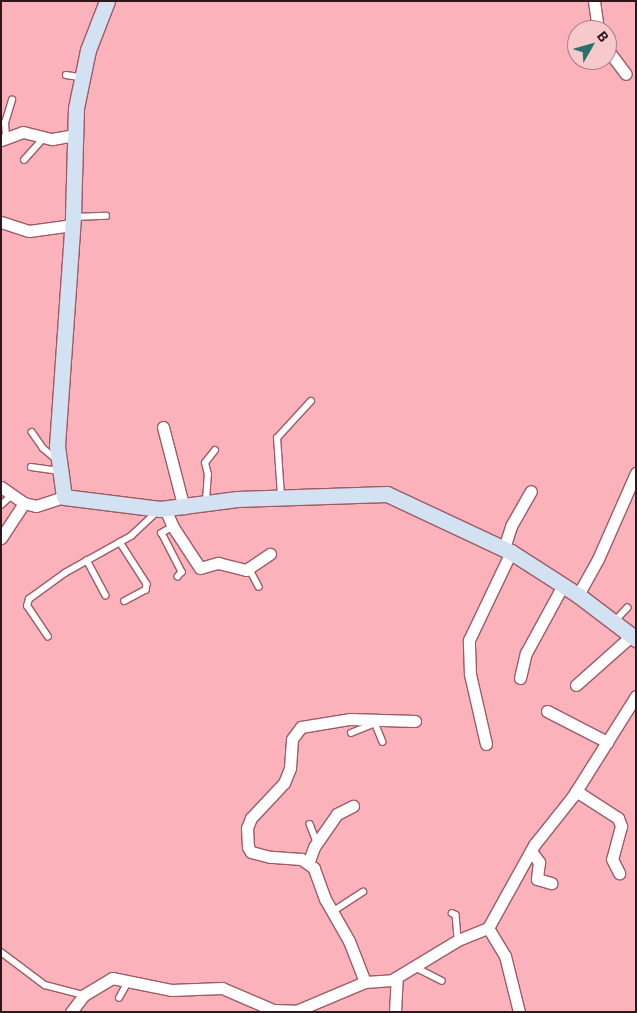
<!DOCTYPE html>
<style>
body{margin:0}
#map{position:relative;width:637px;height:1013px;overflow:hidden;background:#fcb2bb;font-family:"Exo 2",sans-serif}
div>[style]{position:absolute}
.roads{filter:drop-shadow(1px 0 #9d5a64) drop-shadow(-1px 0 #9d5a64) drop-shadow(0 1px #9d5a64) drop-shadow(0 -1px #9d5a64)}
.lane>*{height:5.5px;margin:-2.75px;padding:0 2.75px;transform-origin:2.75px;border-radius:2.75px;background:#fff}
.street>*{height:11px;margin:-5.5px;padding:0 5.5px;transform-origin:5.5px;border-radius:5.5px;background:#fff}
.secondary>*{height:15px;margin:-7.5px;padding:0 7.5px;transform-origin:7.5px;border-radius:7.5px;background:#d2e2f3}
span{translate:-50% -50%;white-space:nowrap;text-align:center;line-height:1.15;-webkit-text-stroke:5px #f7c9cd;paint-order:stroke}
.frame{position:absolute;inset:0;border:2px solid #30151a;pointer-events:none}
.north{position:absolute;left:567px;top:20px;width:50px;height:50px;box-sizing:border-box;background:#f7c9cd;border:1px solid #a78185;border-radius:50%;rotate:52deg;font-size:14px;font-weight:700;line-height:20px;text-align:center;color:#30151a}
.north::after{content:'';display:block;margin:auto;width:18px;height:22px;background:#28726e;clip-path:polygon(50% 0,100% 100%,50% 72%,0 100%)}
</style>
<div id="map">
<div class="roads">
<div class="lane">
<i style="left:66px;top:75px;width:15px;rotate:8deg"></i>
<i style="left:6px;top:137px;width:14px;rotate:-94deg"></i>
<i style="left:5px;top:123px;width:24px;rotate:-73deg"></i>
<i style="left:24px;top:160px;width:28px;rotate:-48deg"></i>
<i style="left:73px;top:217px;width:33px;rotate:-2deg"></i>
<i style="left:32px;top:432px;width:19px;rotate:55deg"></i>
<i style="left:43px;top:448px;width:16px;rotate:40deg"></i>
<i style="left:31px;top:467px;width:27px;rotate:8deg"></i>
<i style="left:281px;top:496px;width:58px;rotate:-93.9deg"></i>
<i style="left:277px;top:438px;width:50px;rotate:-47.4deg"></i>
<i style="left:206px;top:501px;width:26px;rotate:-86deg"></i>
<i style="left:208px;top:475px;width:12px;rotate:-104deg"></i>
<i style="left:205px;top:463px;width:16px;rotate:-52deg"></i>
<i style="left:1px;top:505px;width:15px;rotate:-42deg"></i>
<i style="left:173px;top:527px;width:13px;rotate:151deg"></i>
<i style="left:162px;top:533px;width:44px;rotate:62.9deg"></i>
<i style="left:182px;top:572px;width:6px;rotate:129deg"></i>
<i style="left:120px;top:542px;width:50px;rotate:57.3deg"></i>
<i style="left:147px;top:584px;width:6px;rotate:99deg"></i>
<i style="left:146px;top:590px;width:24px;rotate:152deg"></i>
<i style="left:87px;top:560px;width:40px;rotate:62deg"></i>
<i style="left:249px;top:568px;width:21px;rotate:62deg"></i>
<i style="left:615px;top:621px;width:18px;rotate:-47deg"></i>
<i style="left:48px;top:637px;width:37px;rotate:-124deg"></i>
<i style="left:27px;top:606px;width:7px;rotate:-74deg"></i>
<i style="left:29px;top:599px;width:44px;rotate:-35.8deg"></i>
<i style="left:65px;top:573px;width:76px;rotate:-29.3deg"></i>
<i style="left:131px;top:536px;width:37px;rotate:-43deg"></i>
<i style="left:376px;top:725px;width:18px;rotate:68deg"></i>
<i style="left:351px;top:733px;width:32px;rotate:-22deg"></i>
<i style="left:310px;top:824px;width:19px;rotate:69deg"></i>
<i style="left:332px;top:912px;width:37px;rotate:-33deg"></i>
<i style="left:452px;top:913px;width:4px;rotate:27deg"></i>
<i style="left:456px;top:915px;width:25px;rotate:85deg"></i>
<i style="left:1px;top:952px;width:55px;rotate:36.9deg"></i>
<i style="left:45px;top:985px;width:40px;rotate:14.4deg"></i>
<i style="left:415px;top:967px;width:30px;rotate:27deg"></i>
<i style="left:119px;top:998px;width:18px;rotate:-61deg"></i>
</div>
<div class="street">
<i style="left:594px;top:1px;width:29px;rotate:82deg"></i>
<i style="left:607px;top:49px;width:31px;rotate:53deg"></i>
<i style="left:1px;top:140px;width:23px;rotate:-20deg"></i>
<i style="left:23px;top:132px;width:30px;rotate:14deg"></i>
<i style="left:52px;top:139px;width:23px;rotate:-10deg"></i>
<i style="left:1px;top:222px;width:29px;rotate:18deg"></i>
<i style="left:29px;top:231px;width:44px;rotate:-7.8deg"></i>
<i style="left:163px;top:427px;width:84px;rotate:75.5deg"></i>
<i style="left:1px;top:487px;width:28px;rotate:35deg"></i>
<i style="left:24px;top:503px;width:12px;rotate:14deg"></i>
<i style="left:36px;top:506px;width:29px;rotate:-18deg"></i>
<i style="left:165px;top:509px;width:20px;rotate:66deg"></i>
<i style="left:173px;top:527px;width:49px;rotate:56.6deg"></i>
<i style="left:200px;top:568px;width:19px;rotate:-16deg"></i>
<i style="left:218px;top:563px;width:29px;rotate:14deg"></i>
<i style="left:246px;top:570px;width:29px;rotate:-34deg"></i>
<i style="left:1px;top:538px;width:42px;rotate:-56.7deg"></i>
<i style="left:504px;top:548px;width:23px;rotate:-72deg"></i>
<i style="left:511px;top:526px;width:40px;rotate:-60.3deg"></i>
<i style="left:578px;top:595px;width:41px;rotate:-60.9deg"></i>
<i style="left:598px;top:559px;width:94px;rotate:-66.2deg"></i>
<i style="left:520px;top:678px;width:26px;rotate:-77deg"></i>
<i style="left:526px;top:653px;width:77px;rotate:-61.4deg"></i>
<i style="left:576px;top:685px;width:74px;rotate:-41.7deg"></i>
<i style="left:547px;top:711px;width:68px;rotate:27.3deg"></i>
<i style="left:486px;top:744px;width:72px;rotate:-102.9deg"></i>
<i style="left:470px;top:674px;width:34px;rotate:-92deg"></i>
<i style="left:469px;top:640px;width:98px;rotate:-64.5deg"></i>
<i style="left:576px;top:791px;width:50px;rotate:32.7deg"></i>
<i style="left:618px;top:818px;width:9px;rotate:69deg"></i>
<i style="left:621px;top:826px;width:34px;rotate:105deg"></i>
<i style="left:612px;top:859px;width:16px;rotate:63deg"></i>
<i style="left:531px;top:851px;width:14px;rotate:54deg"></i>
<i style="left:539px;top:862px;width:17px;rotate:97deg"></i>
<i style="left:537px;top:879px;width:15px;rotate:16deg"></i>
<i style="left:309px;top:861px;width:15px;rotate:-70deg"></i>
<i style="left:314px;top:847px;width:40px;rotate:-55.1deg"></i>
<i style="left:337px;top:814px;width:18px;rotate:-27deg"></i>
<i style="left:365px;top:982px;width:44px;rotate:-111.3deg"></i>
<i style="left:349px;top:941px;width:48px;rotate:-119.7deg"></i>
<i style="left:325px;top:899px;width:33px;rotate:-110deg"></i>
<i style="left:314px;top:868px;width:16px;rotate:-145deg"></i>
<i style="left:301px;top:859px;width:31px;rotate:-176deg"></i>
<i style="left:270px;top:857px;width:20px;rotate:-165deg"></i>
<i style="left:251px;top:852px;width:6px;rotate:-121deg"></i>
<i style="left:248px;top:847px;width:19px;rotate:-93deg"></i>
<i style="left:247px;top:828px;width:11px;rotate:-68deg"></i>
<i style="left:251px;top:818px;width:48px;rotate:-46.7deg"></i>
<i style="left:284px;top:783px;width:16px;rotate:-68deg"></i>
<i style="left:290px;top:768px;width:29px;rotate:-86deg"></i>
<i style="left:292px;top:739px;width:15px;rotate:-53deg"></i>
<i style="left:301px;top:727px;width:50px;rotate:-9.3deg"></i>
<i style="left:350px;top:719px;width:65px;rotate:1.8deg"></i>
<i style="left:71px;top:1012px;width:21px;rotate:-53deg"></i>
<i style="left:84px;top:995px;width:33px;rotate:-31deg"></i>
<i style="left:112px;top:978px;width:60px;rotate:11.5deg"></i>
<i style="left:171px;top:990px;width:51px;rotate:-2.2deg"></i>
<i style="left:222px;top:988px;width:56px;rotate:23.3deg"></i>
<i style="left:273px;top:1010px;width:23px;rotate:2deg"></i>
<i style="left:296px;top:1011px;width:75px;rotate:-22.8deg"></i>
<i style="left:365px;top:982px;width:27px;rotate:-4deg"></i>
<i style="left:392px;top:980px;width:77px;rotate:-31.2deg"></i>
<i style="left:458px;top:940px;width:32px;rotate:-22deg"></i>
<i style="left:395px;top:1012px;width:34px;rotate:-87deg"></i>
<i style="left:519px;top:1012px;width:58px;rotate:-104deg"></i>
<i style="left:505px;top:956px;width:33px;rotate:-121deg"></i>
<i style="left:488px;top:928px;width:95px;rotate:-61deg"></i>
<i style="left:534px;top:845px;width:63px;rotate:-51.5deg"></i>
<i style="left:573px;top:796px;width:118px;rotate:-57.8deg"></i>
</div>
<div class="secondary">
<i style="left:107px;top:1px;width:53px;rotate:111.2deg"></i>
<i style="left:88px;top:50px;width:59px;rotate:101.7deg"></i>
<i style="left:76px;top:108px;width:109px;rotate:91.6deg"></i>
<i style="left:73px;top:217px;width:230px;rotate:94deg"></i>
<i style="left:57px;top:446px;width:51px;rotate:82.2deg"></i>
<i style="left:64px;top:497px;width:97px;rotate:7.1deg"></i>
<i style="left:160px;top:509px;width:78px;rotate:-7.4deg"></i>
<i style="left:237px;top:499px;width:150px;rotate:-1.9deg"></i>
<i style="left:387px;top:494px;width:137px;rotate:25.1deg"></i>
<i style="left:511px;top:552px;width:80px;rotate:32.7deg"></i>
<i style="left:578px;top:595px;width:73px;rotate:37.2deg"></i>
</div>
</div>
<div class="frame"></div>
<div class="north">B</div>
</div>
